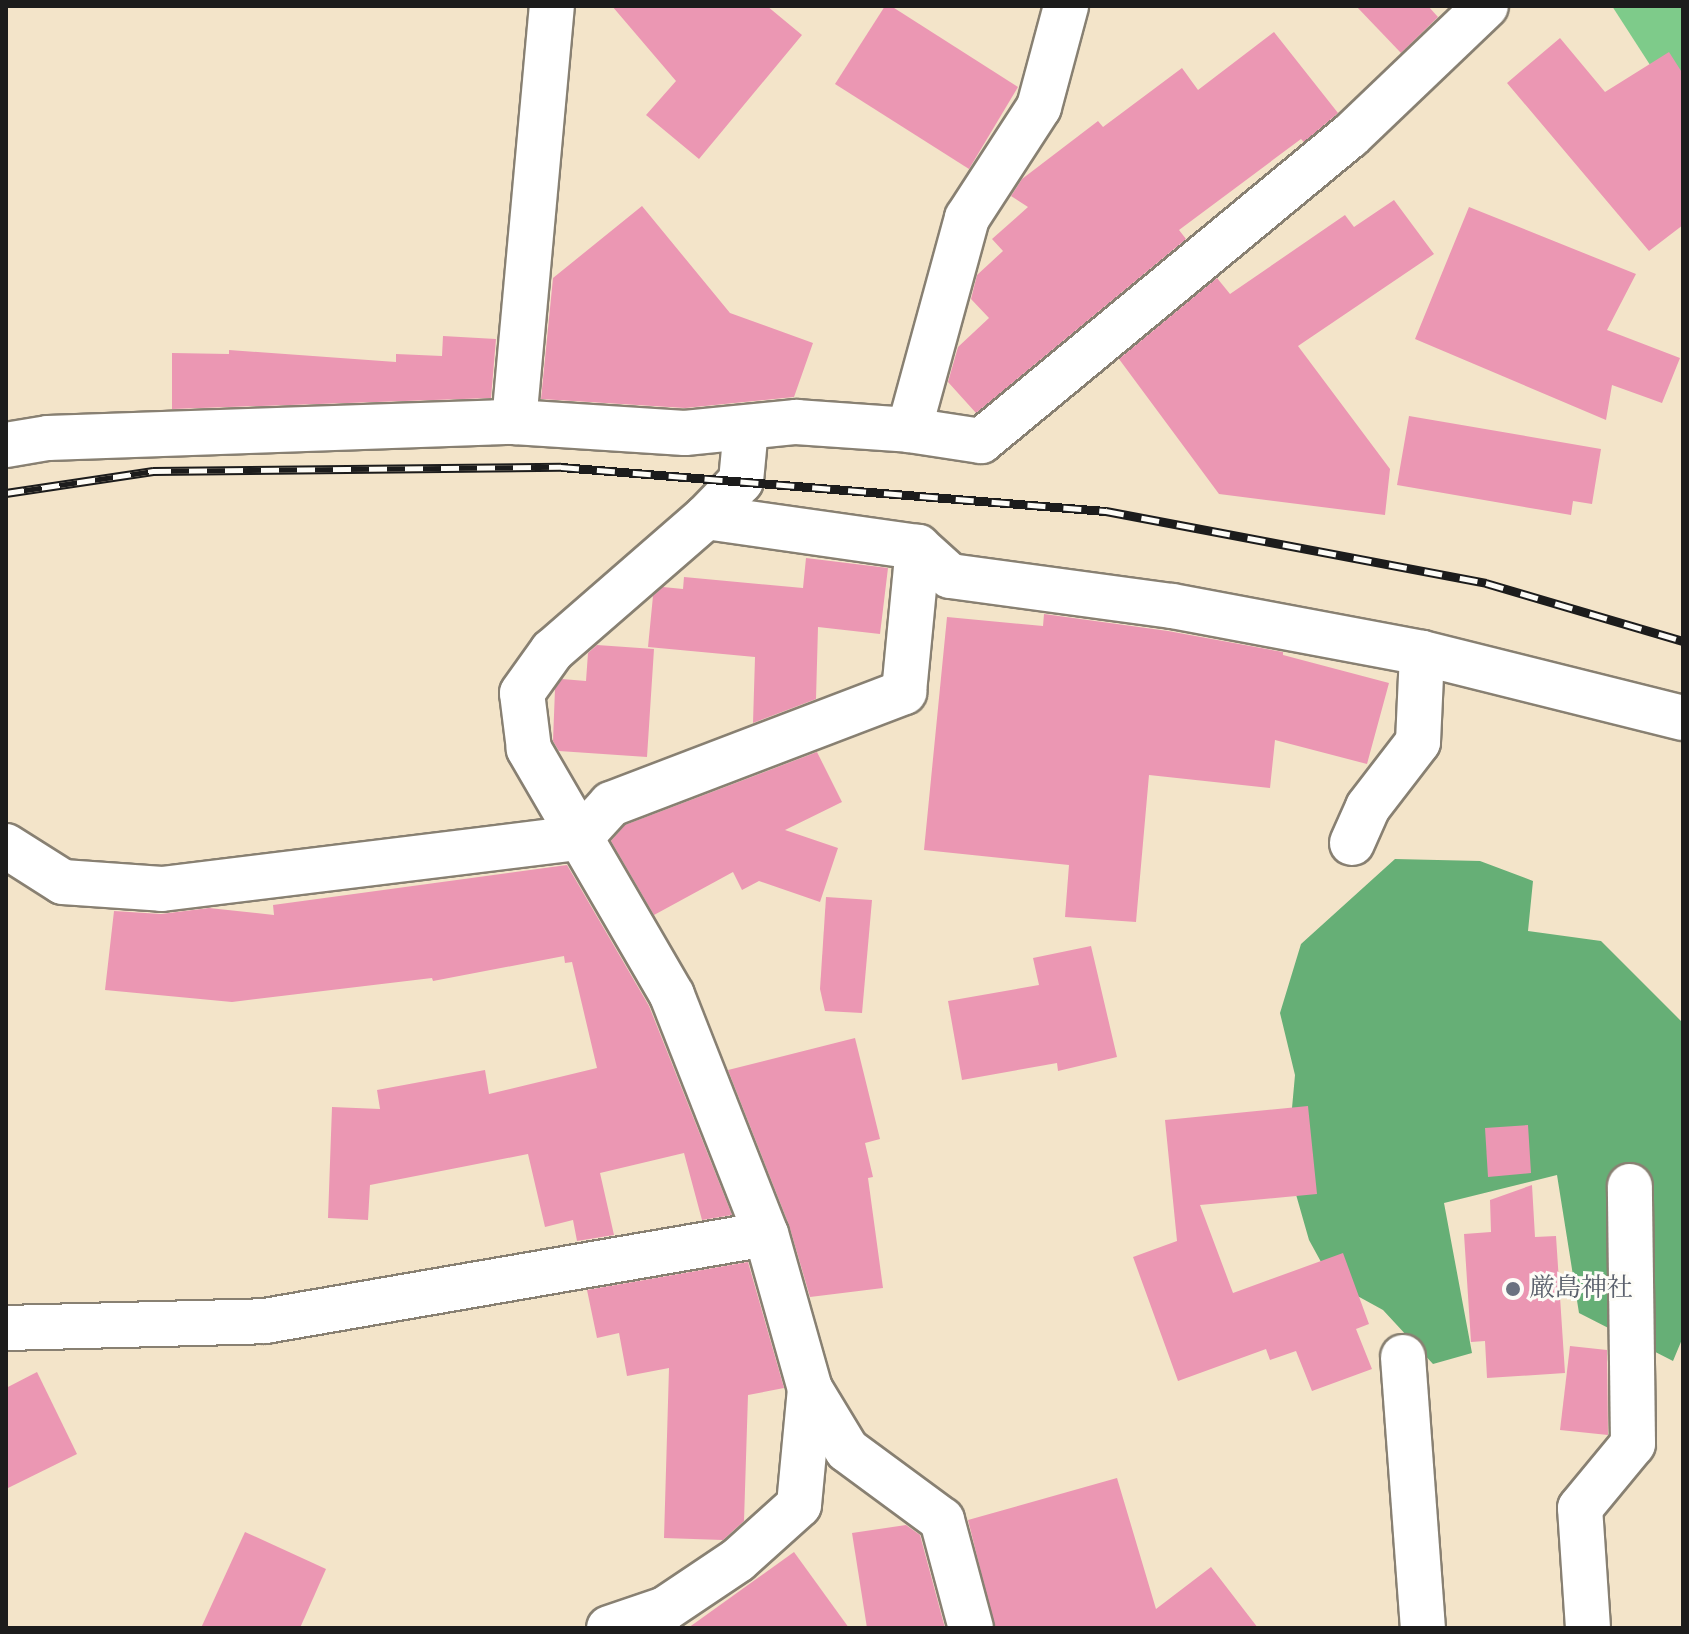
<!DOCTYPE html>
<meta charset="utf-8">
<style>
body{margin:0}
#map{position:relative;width:1689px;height:1634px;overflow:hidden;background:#f3e4c9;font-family:"IM FELL Double Pica","Noto Serif JP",serif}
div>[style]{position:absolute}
.green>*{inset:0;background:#7ecb8a}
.forest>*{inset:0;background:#66af76}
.building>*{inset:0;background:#eb97b3}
.roads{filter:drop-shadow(2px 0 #888072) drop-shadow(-2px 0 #888072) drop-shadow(0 2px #888072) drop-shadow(0 -2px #888072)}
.minor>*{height:44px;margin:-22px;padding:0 22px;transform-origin:22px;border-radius:22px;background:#fff}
.rail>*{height:9px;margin-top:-4.5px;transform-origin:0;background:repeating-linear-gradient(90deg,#fdfcf7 0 18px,#1c1c1c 0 36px);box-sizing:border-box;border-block:2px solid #1c1c1c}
.dots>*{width:22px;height:22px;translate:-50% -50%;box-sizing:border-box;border:4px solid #fdfcf7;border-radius:50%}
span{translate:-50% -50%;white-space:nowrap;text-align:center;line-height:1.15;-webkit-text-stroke:6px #fdfcf7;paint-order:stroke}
.worship-label{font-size:26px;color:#5b616d}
.left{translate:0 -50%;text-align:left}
.frame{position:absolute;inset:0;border:8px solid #1c1c1c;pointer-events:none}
</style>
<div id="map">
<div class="green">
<i style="clip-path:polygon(1612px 6px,1683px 6px,1683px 116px)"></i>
</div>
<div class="forest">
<i style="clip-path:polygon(1395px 859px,1480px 861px,1533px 881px,1528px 931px,1601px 941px,1683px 1023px,1683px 1337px,1673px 1361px,1579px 1313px,1557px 1175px,1444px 1203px,1472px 1353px,1433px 1364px,1383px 1310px,1332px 1282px,1309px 1240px,1287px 1163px,1295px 1075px,1280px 1013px,1301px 944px)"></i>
</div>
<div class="building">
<i style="clip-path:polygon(612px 6px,767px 6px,802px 35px,699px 159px,646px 115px,676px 81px)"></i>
<i style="clip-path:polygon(885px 6px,891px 6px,1018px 87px,969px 169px,835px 84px)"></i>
<i style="clip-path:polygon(1356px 6px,1428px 6px,1438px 17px,1401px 53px)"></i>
<i style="clip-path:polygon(1274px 32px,1338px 113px,1304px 142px,1301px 139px,1179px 230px,1186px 239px,976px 413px,948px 382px,958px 347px,989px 318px,971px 299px,977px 275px,1003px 251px,992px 239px,1028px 207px,1011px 196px,1022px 179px,1098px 121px,1103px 127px,1182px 68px,1198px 90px)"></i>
<i style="clip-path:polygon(1560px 38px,1605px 92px,1669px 52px,1683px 74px,1683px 225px,1649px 251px,1507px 83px)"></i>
<i style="clip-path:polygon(1394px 200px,1434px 254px,1298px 346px,1390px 469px,1385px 515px,1219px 494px,1119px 359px,1217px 278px,1230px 294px,1345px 215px,1354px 227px)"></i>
<i style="clip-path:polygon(642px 206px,730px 313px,813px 343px,794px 397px,685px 408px,541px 399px,553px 278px)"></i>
<i style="clip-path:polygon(1469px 207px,1636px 274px,1607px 330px,1680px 358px,1662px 403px,1612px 385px,1606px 420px,1415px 339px)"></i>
<i style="clip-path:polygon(443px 336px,496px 339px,491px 398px,172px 409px,172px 353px,229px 354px,229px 350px,396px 362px,396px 354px,442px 356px)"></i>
<i style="clip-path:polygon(1409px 416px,1601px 449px,1592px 504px,1573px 501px,1571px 515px,1397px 485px)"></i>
<i style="clip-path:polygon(806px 558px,888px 568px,880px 634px,818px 627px,816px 699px,753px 723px,755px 657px,648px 647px,653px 596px,663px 587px,683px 589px,684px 577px,803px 588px)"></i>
<i style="clip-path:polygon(1044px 614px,1168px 631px,1283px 652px,1283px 655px,1389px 683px,1367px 764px,1275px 740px,1270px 788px,1149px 775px,1136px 922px,1065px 917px,1069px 865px,924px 850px,947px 617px,1043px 626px)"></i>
<i style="clip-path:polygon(597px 645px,654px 649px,647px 757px,559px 751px,553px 741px,555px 689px,562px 679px,586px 681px,588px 653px)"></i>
<i style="clip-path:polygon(817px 752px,842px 802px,785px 830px,838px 848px,820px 902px,759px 881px,742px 890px,733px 872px,654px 915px,611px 841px,625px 825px)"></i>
<i style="clip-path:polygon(567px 865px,649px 1006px,732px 1215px,702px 1220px,684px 1153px,600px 1173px,614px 1235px,577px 1241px,573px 1220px,545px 1227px,528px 1154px,370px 1185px,368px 1220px,328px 1218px,332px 1107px,380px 1109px,377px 1090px,485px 1070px,489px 1094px,597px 1068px,572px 962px,565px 963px,564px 956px,433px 981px,432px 978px,232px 1002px,105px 990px,114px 911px,161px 914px,209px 908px,274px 915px,273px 905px)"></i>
<i style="clip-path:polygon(826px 897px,872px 900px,862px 1013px,825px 1011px,820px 989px)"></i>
<i style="clip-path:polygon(1091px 946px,1117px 1057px,1058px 1071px,1057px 1063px,962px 1080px,948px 1001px,1039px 985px,1033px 958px)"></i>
<i style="clip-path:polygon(855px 1038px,880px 1139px,865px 1143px,873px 1177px,868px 1178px,883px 1288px,810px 1297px,789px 1225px,728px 1070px)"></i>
<i style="clip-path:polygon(1308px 1106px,1317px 1194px,1200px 1205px,1233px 1293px,1343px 1253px,1369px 1324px,1356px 1329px,1372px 1369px,1312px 1391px,1296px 1351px,1270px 1360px,1266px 1349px,1178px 1381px,1133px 1257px,1177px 1241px,1165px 1120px)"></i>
<i style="clip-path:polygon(1528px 1125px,1531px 1173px,1488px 1177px,1485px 1128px)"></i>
<i style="clip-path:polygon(1532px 1185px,1535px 1237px,1556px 1236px,1565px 1373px,1487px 1378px,1485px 1341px,1471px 1342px,1464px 1234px,1491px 1232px,1490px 1200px)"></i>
<i style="clip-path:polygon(748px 1262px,784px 1388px,748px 1395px,744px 1521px,723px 1540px,664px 1538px,669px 1368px,627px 1376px,619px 1333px,597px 1338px,587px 1290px)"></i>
<i style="clip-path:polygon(1570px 1346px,1607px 1350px,1608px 1435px,1560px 1430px)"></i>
<i style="clip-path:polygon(37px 1372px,77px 1454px,6px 1489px,6px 1388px)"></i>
<i style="clip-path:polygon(1117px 1478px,1156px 1609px,1211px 1567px,1258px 1628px,995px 1628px,968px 1520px)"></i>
<i style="clip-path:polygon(906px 1525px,920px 1535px,945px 1628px,867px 1628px,852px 1533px)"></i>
<i style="clip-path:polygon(245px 1532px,326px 1569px,300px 1628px,201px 1628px)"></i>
<i style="clip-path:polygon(794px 1552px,849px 1628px,688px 1628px)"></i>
</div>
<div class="roads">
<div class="minor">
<i style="left:514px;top:422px;width:418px;rotate:-84.8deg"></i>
<i style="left:909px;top:430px;width:220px;rotate:-74.7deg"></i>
<i style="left:967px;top:218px;width:132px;rotate:-57deg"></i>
<i style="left:1039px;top:107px;width:105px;rotate:-75deg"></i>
<i style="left:6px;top:445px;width:43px;rotate:-9.5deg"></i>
<i style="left:48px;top:438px;width:466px;rotate:-2deg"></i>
<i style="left:514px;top:422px;width:171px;rotate:3.7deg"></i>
<i style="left:685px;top:433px;width:112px;rotate:-5.7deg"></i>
<i style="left:796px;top:422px;width:113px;rotate:4deg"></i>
<i style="left:909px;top:430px;width:73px;rotate:8.7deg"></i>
<i style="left:981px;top:441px;width:479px;rotate:-39.6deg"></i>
<i style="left:1350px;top:136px;width:188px;rotate:-43.7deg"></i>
<i style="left:706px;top:517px;width:214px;rotate:8.1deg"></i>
<i style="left:918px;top:547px;width:43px;rotate:42.2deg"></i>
<i style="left:950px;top:576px;width:224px;rotate:7.7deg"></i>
<i style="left:1172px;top:606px;width:254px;rotate:10.6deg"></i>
<i style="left:1422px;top:653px;width:269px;rotate:14deg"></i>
<i style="left:1352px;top:843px;width:39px;rotate:-66deg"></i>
<i style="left:1368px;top:807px;width:82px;rotate:-52.4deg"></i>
<i style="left:1418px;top:742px;width:89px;rotate:-87.4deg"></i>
<i style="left:6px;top:846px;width:67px;rotate:32.3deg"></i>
<i style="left:63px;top:882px;width:99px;rotate:4deg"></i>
<i style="left:162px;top:889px;width:421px;rotate:-7deg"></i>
<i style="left:580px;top:838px;width:46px;rotate:-47.6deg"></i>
<i style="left:611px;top:804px;width:314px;rotate:-20.9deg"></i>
<i style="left:904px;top:692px;width:146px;rotate:-84.5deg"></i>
<i style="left:6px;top:1328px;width:259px;rotate:-1.5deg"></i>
<i style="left:265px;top:1321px;width:508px;rotate:-9.85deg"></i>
<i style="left:1403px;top:1357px;width:272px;rotate:85.8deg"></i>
<i style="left:810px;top:1389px;width:71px;rotate:58.8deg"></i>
<i style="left:847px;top:1450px;width:118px;rotate:36.4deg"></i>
<i style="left:942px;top:1520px;width:112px;rotate:75deg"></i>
<i style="left:609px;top:1628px;width:59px;rotate:-18.7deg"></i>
<i style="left:665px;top:1609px;width:88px;rotate:-33.9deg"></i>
<i style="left:738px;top:1560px;width:82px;rotate:-42deg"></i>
<i style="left:799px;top:1505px;width:117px;rotate:-84.6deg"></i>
<i style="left:810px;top:1389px;width:161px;rotate:-105.8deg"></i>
<i style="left:766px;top:1234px;width:257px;rotate:-111.5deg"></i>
<i style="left:672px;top:995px;width:285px;rotate:-120.2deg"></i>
<i style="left:529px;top:749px;width:56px;rotate:-97.1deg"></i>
<i style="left:522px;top:693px;width:52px;rotate:-54.5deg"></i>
<i style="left:552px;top:651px;width:204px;rotate:-41deg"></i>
<i style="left:706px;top:517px;width:50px;rotate:-45.8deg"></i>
<i style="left:741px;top:481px;width:53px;rotate:-84.6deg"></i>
<i style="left:1588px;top:1628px;width:120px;rotate:-93.8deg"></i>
<i style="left:1580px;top:1508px;width:83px;rotate:-50.4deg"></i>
<i style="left:1633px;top:1444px;width:258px;rotate:-90.7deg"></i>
</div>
</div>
<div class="rail">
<i style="left:6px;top:493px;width:149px;rotate:-8.5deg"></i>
<i style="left:153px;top:471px;width:408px;rotate:-0.6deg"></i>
<i style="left:561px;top:467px;width:547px;rotate:4.62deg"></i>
<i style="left:1106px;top:511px;width:387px;rotate:10.7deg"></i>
<i style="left:1486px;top:583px;width:205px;rotate:16.4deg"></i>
</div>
<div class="dots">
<i style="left:1513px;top:1289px;background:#6b7280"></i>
</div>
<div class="worship-label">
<span class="left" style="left:1529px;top:1289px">厳島神社</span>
</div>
<div class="frame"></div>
</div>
